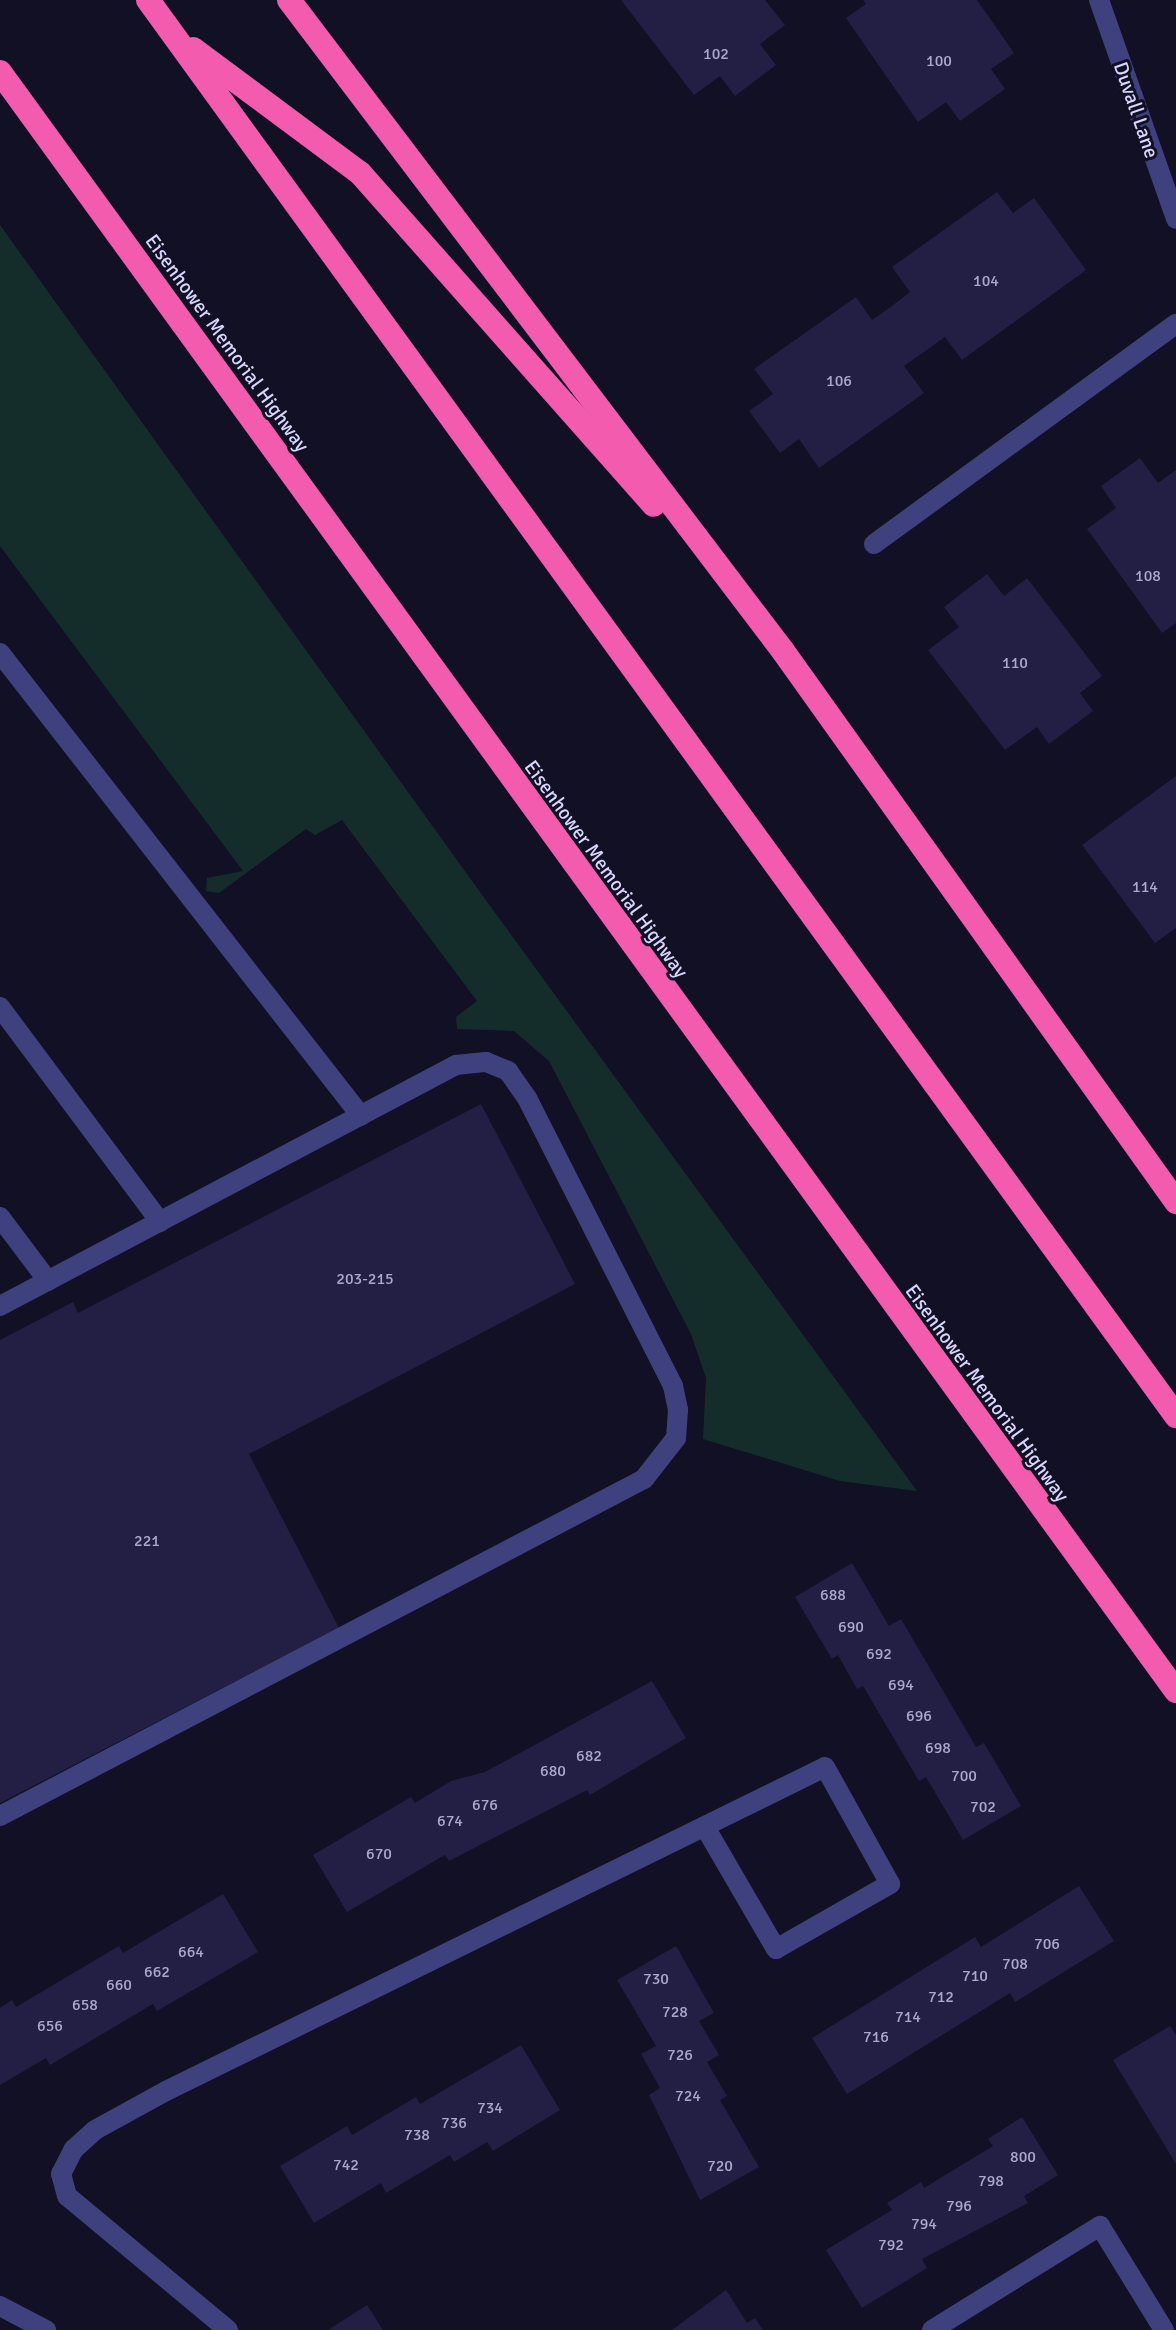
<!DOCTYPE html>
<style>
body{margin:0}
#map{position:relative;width:1176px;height:2330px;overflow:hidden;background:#121024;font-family:Signika,sans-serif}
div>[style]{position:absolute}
.green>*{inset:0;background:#142d2a}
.building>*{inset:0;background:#231e43}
.lane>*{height:20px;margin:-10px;padding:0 10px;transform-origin:10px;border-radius:10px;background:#3f417f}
.street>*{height:20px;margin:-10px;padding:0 10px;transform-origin:10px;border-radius:10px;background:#3f417f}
.highway>*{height:24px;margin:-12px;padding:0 12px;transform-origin:12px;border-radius:12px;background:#f25bae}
span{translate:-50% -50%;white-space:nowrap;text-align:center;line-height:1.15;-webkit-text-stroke:6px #121024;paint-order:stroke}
.number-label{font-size:16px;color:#aba8ce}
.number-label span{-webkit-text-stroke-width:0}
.street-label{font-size:20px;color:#d8d6fc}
</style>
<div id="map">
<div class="green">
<i style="clip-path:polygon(0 225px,485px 899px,917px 1491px,840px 1481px,703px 1439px,706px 1378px,691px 1334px,549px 1061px,514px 1031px,457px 1029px,456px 1017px,477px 1001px,342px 820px,315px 835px,306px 829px,219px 893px,206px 891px,207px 878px,243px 871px,0 546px)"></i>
</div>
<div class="building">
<i style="clip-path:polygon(621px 0,765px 0,785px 25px,760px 44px,776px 65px,735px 96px,720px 76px,694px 95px)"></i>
<i style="clip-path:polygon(863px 0,977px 0,1014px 53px,991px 69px,1005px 89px,960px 121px,946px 102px,918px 122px,846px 18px,866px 4px)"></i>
<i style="clip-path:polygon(997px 192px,1013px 213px,1034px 198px,1086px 270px,962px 360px,945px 337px,904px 366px,924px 393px,819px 468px,799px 439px,780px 453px,749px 411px,773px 394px,754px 369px,856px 297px,872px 320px,892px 306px,910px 292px,892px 267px)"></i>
<i style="clip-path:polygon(1140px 458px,1158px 483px,1176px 470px,1176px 623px,1162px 633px,1087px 529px,1116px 508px,1101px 486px)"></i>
<i style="clip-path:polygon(987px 574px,1004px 596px,1027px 578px,1102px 676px,1080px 693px,1093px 711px,1049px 744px,1037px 727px,1005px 750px,928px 650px,959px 627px,944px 607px)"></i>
<i style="clip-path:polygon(1176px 776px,1176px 928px,1155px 943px,1082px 845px)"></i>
<i style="clip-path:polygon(481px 1104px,575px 1284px,249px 1454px,339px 1628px,0 1803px,0 1340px,73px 1302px,78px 1313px)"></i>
<i style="clip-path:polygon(852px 1563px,889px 1626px,901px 1619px,976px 1747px,984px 1743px,1021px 1806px,963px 1840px,926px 1777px,919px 1781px,863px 1686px,857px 1689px,838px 1655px,832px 1659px,795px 1597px)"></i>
<i style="clip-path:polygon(652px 1681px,686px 1738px,590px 1795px,587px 1790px,449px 1861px,445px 1855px,347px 1912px,313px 1855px,411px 1797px,415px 1803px,451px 1781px,485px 1772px)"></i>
<i style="clip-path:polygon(1079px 1886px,1114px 1941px,1015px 2002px,1010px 1993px,847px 2094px,812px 2038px,975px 1937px,981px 1947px)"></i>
<i style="clip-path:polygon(223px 1894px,258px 1952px,157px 2011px,153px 2004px,50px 2065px,46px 2058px,0 2085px,0 2008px,12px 2000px,16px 2007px,119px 1946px,123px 1953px)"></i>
<i style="clip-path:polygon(676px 1946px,714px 2013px,699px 2021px,719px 2055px,707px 2062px,727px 2096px,720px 2100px,759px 2167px,700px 2200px,649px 2095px,660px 2088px,641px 2054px,656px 2046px,617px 1980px)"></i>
<i style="clip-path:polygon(1170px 2026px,1176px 2035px,1176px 2164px,1113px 2060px)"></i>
<i style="clip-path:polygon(521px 2045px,560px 2110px,493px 2151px,487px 2142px,454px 2162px,450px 2155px,386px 2193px,381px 2183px,314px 2223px,280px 2166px,347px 2126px,352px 2135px,416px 2097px,420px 2104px)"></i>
<i style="clip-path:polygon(1022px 2117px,1058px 2175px,1024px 2196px,1028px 2203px,922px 2259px,927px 2268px,862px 2308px,826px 2250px,892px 2210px,887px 2203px,921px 2182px,924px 2188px,993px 2146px,988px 2139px)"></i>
<i style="clip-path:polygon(726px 2290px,747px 2323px,755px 2318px,763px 2330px,672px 2330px)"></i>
<i style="clip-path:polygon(367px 2305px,383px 2330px,328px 2330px)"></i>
</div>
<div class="lane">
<i style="left:874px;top:544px;width:374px;rotate:-36.1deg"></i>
<i style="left:0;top:653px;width:587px;rotate:52.06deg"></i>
<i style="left:0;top:1007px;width:268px;rotate:53.3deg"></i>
<i style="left:0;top:1217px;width:80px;rotate:53.1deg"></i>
<i style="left:0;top:1306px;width:516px;rotate:-27.86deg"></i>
<i style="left:456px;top:1065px;width:30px;rotate:-6deg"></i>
<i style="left:486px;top:1062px;width:24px;rotate:22deg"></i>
<i style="left:508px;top:1071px;width:33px;rotate:55deg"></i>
<i style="left:527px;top:1098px;width:323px;rotate:63.1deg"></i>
<i style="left:673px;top:1386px;width:25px;rotate:78deg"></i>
<i style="left:678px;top:1410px;width:28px;rotate:94deg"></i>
<i style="left:676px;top:1438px;width:52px;rotate:128deg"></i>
<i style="left:644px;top:1479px;width:727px;rotate:152.38deg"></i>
<i style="left:228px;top:2330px;width:209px;rotate:-140.2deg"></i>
<i style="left:67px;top:2196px;width:23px;rotate:-105deg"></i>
<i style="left:61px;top:2174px;width:28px;rotate:-63deg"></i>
<i style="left:74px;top:2149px;width:28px;rotate:-42deg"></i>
<i style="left:95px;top:2130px;width:81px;rotate:-28.8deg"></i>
<i style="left:166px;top:2091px;width:734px;rotate:-26.18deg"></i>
<i style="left:825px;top:1767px;width:134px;rotate:60.9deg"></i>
<i style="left:890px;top:1884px;width:131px;rotate:150.3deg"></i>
<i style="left:776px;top:1949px;width:141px;rotate:-120.2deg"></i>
<i style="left:932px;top:2330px;width:198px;rotate:-31.8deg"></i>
<i style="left:1100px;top:2226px;width:122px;rotate:58.4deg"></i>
</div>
<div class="street">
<i style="left:1099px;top:0;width:232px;rotate:70.6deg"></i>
<i style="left:0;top:2306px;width:52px;rotate:27.6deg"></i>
</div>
<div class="highway">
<i style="left:148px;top:0;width:1750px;rotate:54.02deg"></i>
<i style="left:289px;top:0;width:817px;rotate:52.81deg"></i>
<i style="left:783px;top:651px;width:677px;rotate:54.5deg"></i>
<i style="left:193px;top:49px;width:208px;rotate:36.6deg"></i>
<i style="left:360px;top:173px;width:443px;rotate:48.5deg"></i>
<i style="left:0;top:72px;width:2001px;rotate:54.01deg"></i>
</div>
<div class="number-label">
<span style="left:716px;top:54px">102</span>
<span style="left:939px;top:61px">100</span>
<span style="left:986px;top:281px">104</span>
<span style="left:839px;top:381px">106</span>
<span style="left:1148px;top:576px">108</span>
<span style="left:1015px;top:663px">110</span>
<span style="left:1145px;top:887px">114</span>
<span style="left:365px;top:1279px">203-215</span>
<span style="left:147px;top:1541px">221</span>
<span style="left:833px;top:1595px">688</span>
<span style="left:851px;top:1627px">690</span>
<span style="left:879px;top:1654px">692</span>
<span style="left:901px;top:1685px">694</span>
<span style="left:919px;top:1716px">696</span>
<span style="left:938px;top:1748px">698</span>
<span style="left:589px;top:1756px">682</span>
<span style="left:553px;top:1771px">680</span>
<span style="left:964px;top:1776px">700</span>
<span style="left:485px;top:1805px">676</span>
<span style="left:983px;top:1807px">702</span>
<span style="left:450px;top:1821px">674</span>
<span style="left:379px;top:1854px">670</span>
<span style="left:1047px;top:1944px">706</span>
<span style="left:191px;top:1952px">664</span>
<span style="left:1015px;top:1964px">708</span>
<span style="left:157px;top:1972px">662</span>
<span style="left:975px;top:1976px">710</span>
<span style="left:656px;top:1979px">730</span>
<span style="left:119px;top:1985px">660</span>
<span style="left:941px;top:1997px">712</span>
<span style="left:85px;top:2005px">658</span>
<span style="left:675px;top:2012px">728</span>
<span style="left:908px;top:2017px">714</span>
<span style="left:50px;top:2026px">656</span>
<span style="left:876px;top:2037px">716</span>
<span style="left:680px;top:2055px">726</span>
<span style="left:688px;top:2096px">724</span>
<span style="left:490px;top:2108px">734</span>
<span style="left:454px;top:2123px">736</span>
<span style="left:417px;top:2135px">738</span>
<span style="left:1023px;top:2157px">800</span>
<span style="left:346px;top:2165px">742</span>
<span style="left:720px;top:2166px">720</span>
<span style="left:991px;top:2181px">798</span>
<span style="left:959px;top:2206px">796</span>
<span style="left:924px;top:2224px">794</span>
<span style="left:891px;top:2245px">792</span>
</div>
<div class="street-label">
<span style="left:1136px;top:110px;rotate:71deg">Duvall Lane</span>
<span style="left:227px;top:343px;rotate:54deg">Eisenhower Memorial Highway</span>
<span style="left:606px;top:869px;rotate:54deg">Eisenhower Memorial Highway</span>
<span style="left:987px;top:1393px;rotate:54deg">Eisenhower Memorial Highway</span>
</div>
</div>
